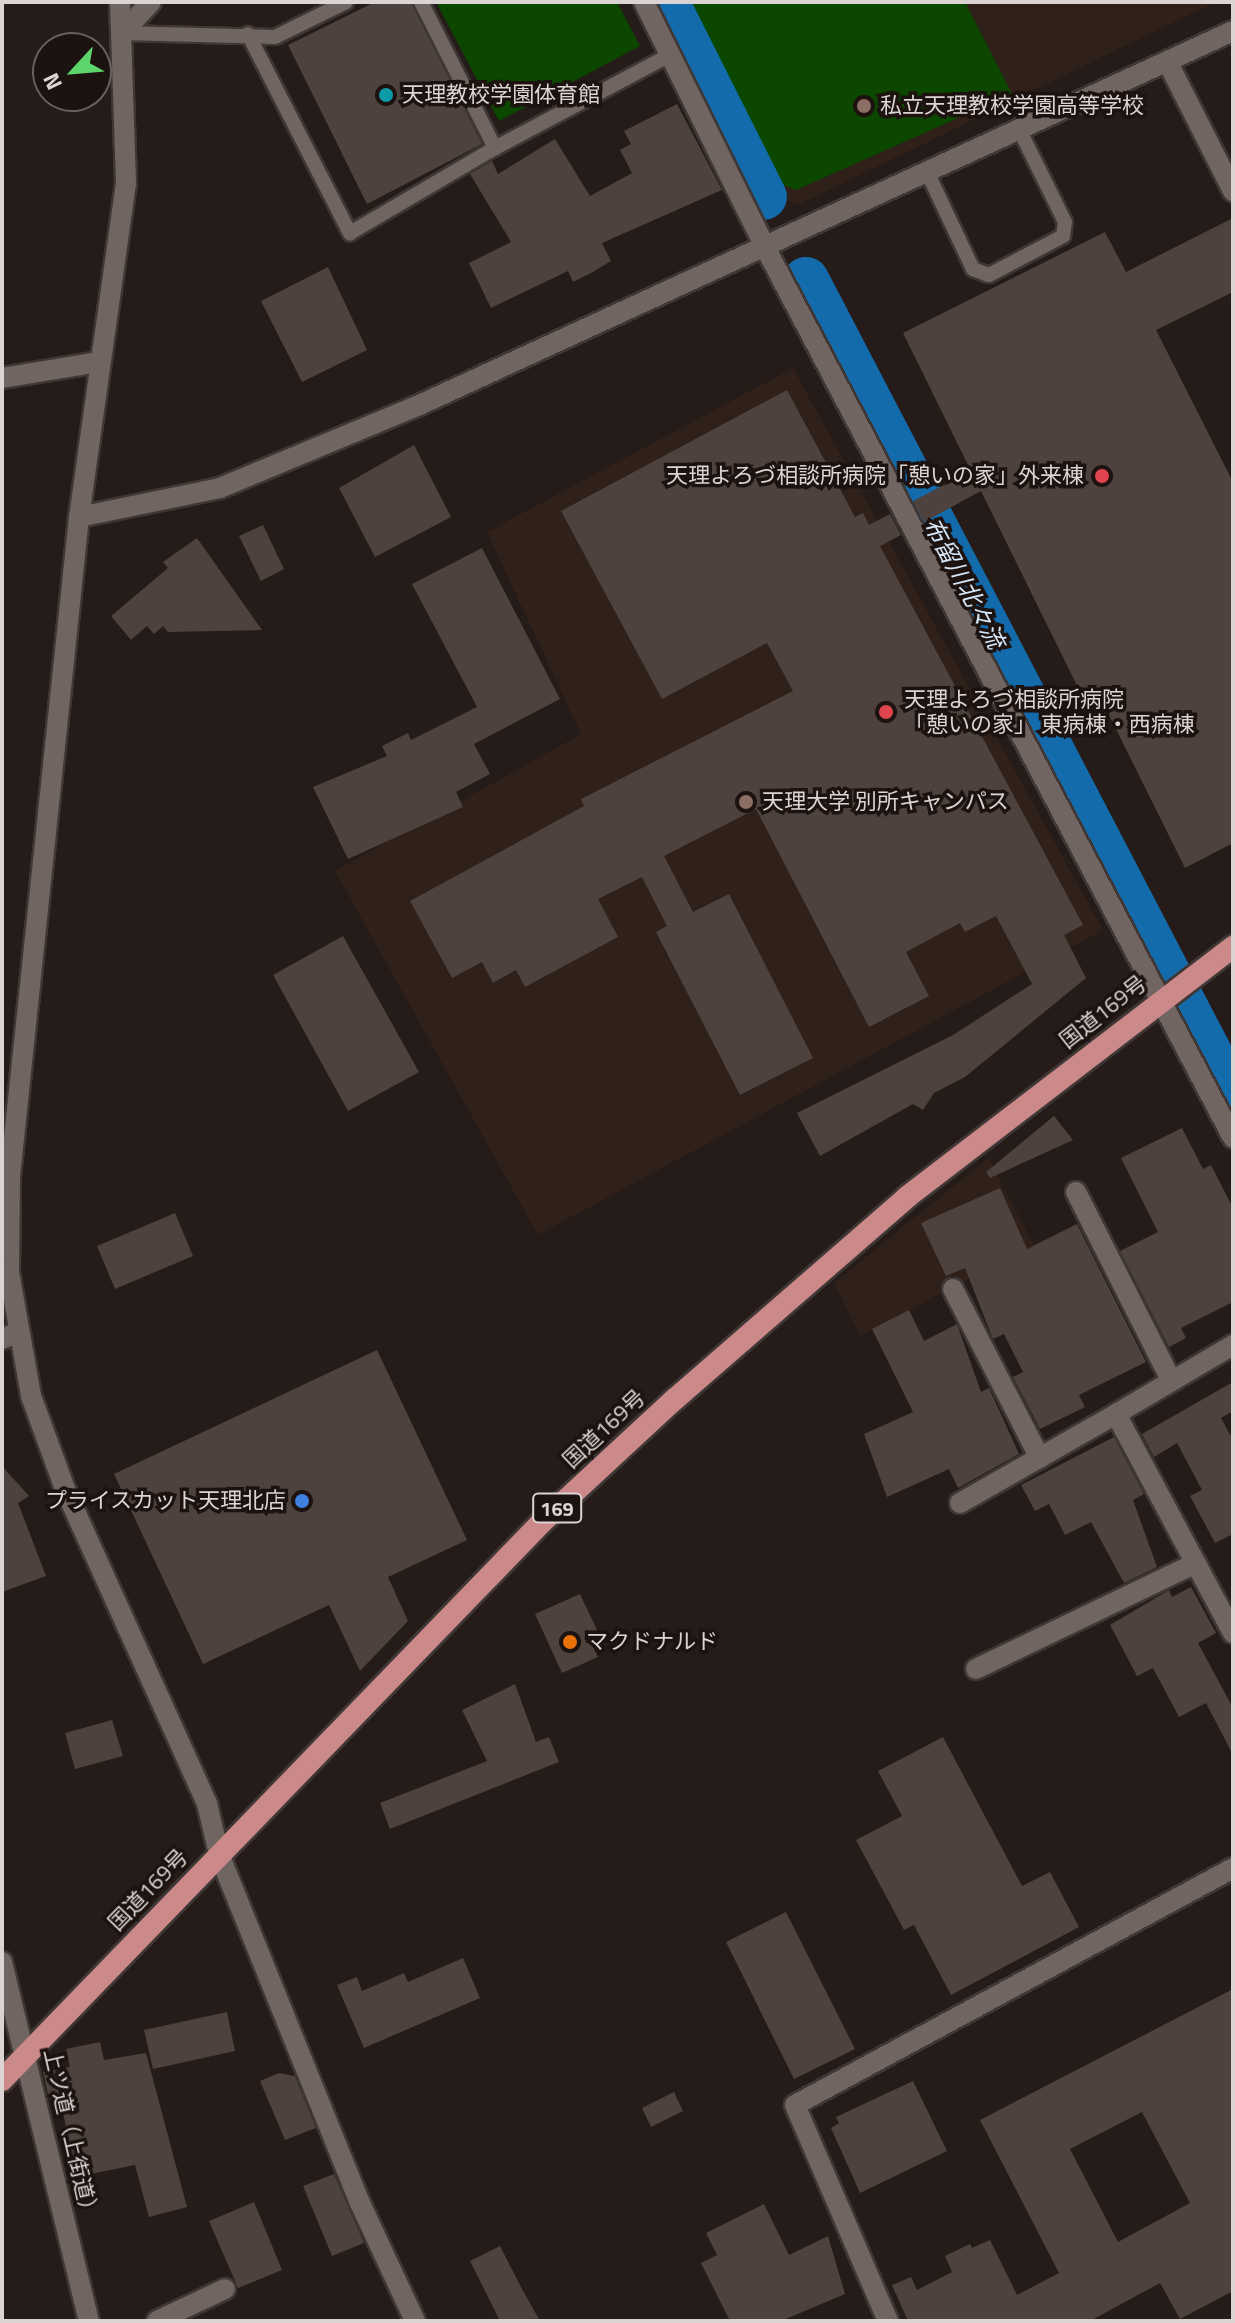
<!DOCTYPE html>
<meta charset="utf-8">
<style>
body{margin:0}
#map{position:relative;width:1235px;height:2323px;overflow:hidden;background:#251b18;font-family:"Titillium Web","Noto Sans JP",sans-serif}
div>[style]{position:absolute}
.built>*{inset:0;background:#30201a}
.green>*{inset:0;background:#0c4700}
.river>*{height:46px;margin:-23px;padding:0 23px;transform-origin:23px;border-radius:23px;background:#136bab}
.building>*{inset:0;background:#4d423e}
.roads{filter:drop-shadow(2px 0 #3f3735) drop-shadow(-2px 0 #3f3735) drop-shadow(0 2px #3f3735) drop-shadow(0 -2px #3f3735)}
.service>*{height:14px;margin:-7px;padding:0 7px;transform-origin:7px;border-radius:7px;background:#716561}
.minor>*{height:20px;margin:-10px;padding:0 10px;transform-origin:10px;border-radius:10px;background:#716561}
.tertiary>*{height:20px;margin:-10px;padding:0 10px;transform-origin:10px;border-radius:10px;background:#716561}
.trunk>*{height:22px;margin:-11px;padding:0 11px;transform-origin:11px;border-radius:11px;background:#cc8989}
.dots>*{width:22px;height:22px;translate:-50% -50%;box-sizing:border-box;border:4px solid #1c120f;border-radius:50%}
span{translate:-50% -50%;white-space:nowrap;text-align:center;line-height:1.15;-webkit-text-stroke:7px #1c120f;paint-order:stroke}
.shield-label span{padding:2px 6px;background:#1c120f;border:2px solid;border-radius:6px;-webkit-text-stroke-width:0}
.shield-label{font-size:20px;color:#dbd4d2;font-weight:700}
.poi-label{font-size:22px;color:#dbd4d2}
.left{translate:0 -50%;text-align:left}
.right{translate:-100% -50%;text-align:right}
.street-label{font-size:22px;color:#dbd4d2}
.water-label{font-size:24px;color:#d4e6f8;font-style:italic}
.frame{position:absolute;inset:0;border:4px solid #dbd4d2;pointer-events:none}
.north{position:absolute;left:32px;top:32px;width:80px;height:80px;box-sizing:border-box;background:#1c120f;border:2px solid #68605d;border-radius:50%;rotate:244deg;font-size:22px;font-weight:700;line-height:32px;text-align:center;color:#dbd4d2}
.north::after{content:'';display:block;margin:auto;width:28px;height:36px;background:#5dd56d;clip-path:polygon(50% 0,100% 100%,50% 72%,0 100%)}
</style>
<div id="map">
<div class="built">
<i style="clip-path:polygon(674px 2px,1215px 2px,798px 205px,769px 191px)"></i>
<i style="clip-path:polygon(793px 368px,1103px 930px,538px 1235px,335px 871px,581px 734px,487px 532px)"></i>
<i style="clip-path:polygon(988px 1158px,1034px 1245px,860px 1336px,834px 1283px)"></i>
</div>
<div class="green">
<i style="clip-path:polygon(436px 2px,617px 2px,640px 46px,499px 121px)"></i>
<i style="clip-path:polygon(680px 2px,965px 2px,1012px 94px,796px 190px,774px 181px)"></i>
</div>
<div class="river">
<i style="left:666px;top:2px;width:218px;rotate:63.3deg"></i>
<i style="left:806px;top:280px;width:924px;rotate:62.46deg"></i>
</div>
<div class="building">
<i style="clip-path:polygon(375px 2px,411px 2px,482px 144px,367px 204px,288px 45px)"></i>
<i style="clip-path:polygon(677px 104px,722px 190px,602px 243px,611px 261px,593px 272px,573px 282px,568px 271px,491px 308px,469px 263px,511px 242px,470px 174px,492px 161px,498px 174px,555px 139px,590px 196px,632px 173px,620px 150px,631px 144px,624px 131px)"></i>
<i style="clip-path:polygon(1233px 218px,1233px 292px,1156px 330px,1233px 482px,1233px 843px,1185px 868px,1109px 715px,1095px 722px,981px 491px,924px 522px,913px 501px,971px 471px,903px 333px,1105px 232px,1126px 272px)"></i>
<i style="clip-path:polygon(328px 267px,367px 350px,302px 382px,261px 301px)"></i>
<i style="clip-path:polygon(787px 390px,855px 517px,863px 513px,869px 525px,890px 514px,901px 535px,880px 546px,1083px 925px,1064px 935px,1086px 978px,965px 1077px,934px 1093px,923px 1110px,913px 1104px,820px 1156px,797px 1113px,953px 1035px,1032px 984px,996px 916px,965px 932px,960px 923px,906px 952px,929px 996px,869px 1027px,756px 809px,664px 856px,693px 912px,729px 894px,813px 1058px,740px 1095px,656px 932px,667px 926px,642px 877px,598px 899px,618px 937px,525px 987px,516px 970px,493px 983px,482px 962px,452px 978px,410px 901px,584px 806px,581px 799px,793px 691px,767px 643px,662px 699px,561px 511px)"></i>
<i style="clip-path:polygon(414px 445px,451px 517px,375px 557px,339px 488px)"></i>
<i style="clip-path:polygon(263px 525px,284px 569px,261px 581px,239px 536px)"></i>
<i style="clip-path:polygon(197px 538px,262px 630px,168px 632px,163px 626px,154px 634px,147px 626px,131px 640px,111px 616px,168px 568px,163px 562px)"></i>
<i style="clip-path:polygon(482px 548px,560px 699px,474px 744px,490px 774px,456px 792px,463px 807px,348px 859px,313px 787px,387px 756px,382px 746px,408px 733px,411px 740px,477px 707px,412px 584px)"></i>
<i style="clip-path:polygon(343px 936px,419px 1072px,348px 1111px,273px 975px)"></i>
<i style="clip-path:polygon(1054px 1116px,1073px 1140px,990px 1178px,986px 1172px)"></i>
<i style="clip-path:polygon(1182px 1128px,1203px 1169px,1211px 1165px,1233px 1208px,1233px 1302px,1181px 1328px,1186px 1338px,1169px 1347px,1120px 1251px,1158px 1232px,1121px 1158px)"></i>
<i style="clip-path:polygon(1000px 1188px,1027px 1249px,1077px 1224px,1146px 1362px,1079px 1395px,1085px 1407px,1040px 1429px,1013px 1377px,1023px 1372px,1004px 1334px,993px 1339px,965px 1268px,946px 1276px,921px 1223px)"></i>
<i style="clip-path:polygon(175px 1213px,193px 1256px,115px 1289px,97px 1246px)"></i>
<i style="clip-path:polygon(909px 1310px,924px 1341px,957px 1324px,981px 1392px,989px 1388px,1019px 1454px,958px 1488px,949px 1469px,887px 1497px,864px 1434px,913px 1412px,872px 1329px)"></i>
<i style="clip-path:polygon(377px 1350px,467px 1540px,388px 1577px,408px 1621px,360px 1671px,329px 1605px,203px 1664px,114px 1474px)"></i>
<i style="clip-path:polygon(1233px 1382px,1233px 1411px,1221px 1418px,1233px 1440px,1233px 1534px,1215px 1543px,1190px 1496px,1202px 1490px,1177px 1443px,1154px 1457px,1142px 1434px)"></i>
<i style="clip-path:polygon(1114px 1437px,1144px 1494px,1133px 1500px,1157px 1567px,1124px 1583px,1091px 1522px,1065px 1535px,1049px 1504px,1035px 1511px,1021px 1485px)"></i>
<i style="clip-path:polygon(2px 1466px,29px 1496px,18px 1503px,46px 1576px,2px 1592px)"></i>
<i style="clip-path:polygon(1191px 1587px,1216px 1633px,1198px 1643px,1233px 1708px,1233px 1755px,1206px 1703px,1179px 1717px,1153px 1668px,1137px 1676px,1110px 1625px,1169px 1590px,1172px 1597px)"></i>
<i style="clip-path:polygon(580px 1594px,598px 1632px,588px 1637px,598px 1657px,562px 1673px,535px 1614px)"></i>
<i style="clip-path:polygon(515px 1684px,536px 1742px,549px 1737px,559px 1762px,390px 1829px,380px 1803px,487px 1761px,462px 1710px)"></i>
<i style="clip-path:polygon(112px 1720px,123px 1756px,75px 1769px,65px 1733px)"></i>
<i style="clip-path:polygon(943px 1737px,1022px 1886px,1050px 1872px,1079px 1927px,951px 1995px,914px 1925px,904px 1930px,856px 1840px,902px 1816px,878px 1771px)"></i>
<i style="clip-path:polygon(786px 1912px,855px 2049px,794px 2079px,726px 1942px)"></i>
<i style="clip-path:polygon(463px 1958px,480px 1998px,364px 2048px,337px 1985px,357px 1977px,362px 1991px,404px 1973px,408px 1982px)"></i>
<i style="clip-path:polygon(evenodd,1233px 1989px,1233px 2291px,1180px 2319px,1160px 2283px,1090px 2321px,908px 2321px,892px 2285px,911px 2277px,917px 2290px,952px 2272px,945px 2256px,970px 2244px,972px 2248px,990px 2240px,1017px 2295px,1059px 2273px,980px 2120px,1233px 1989px,1142px 2112px,1190px 2203px,1118px 2242px,1070px 2149px,1142px 2112px)"></i>
<i style="clip-path:polygon(227px 2012px,235px 2051px,153px 2069px,144px 2030px)"></i>
<i style="clip-path:polygon(100px 2042px,104px 2060px,146px 2053px,187px 2207px,149px 2217px,135px 2165px,76px 2177px,60px 2097px,49px 2099px,43px 2072px,70px 2067px,66px 2049px)"></i>
<i style="clip-path:polygon(279px 2073px,295px 2076px,316px 2128px,285px 2140px,260px 2081px)"></i>
<i style="clip-path:polygon(913px 2081px,947px 2151px,860px 2193px,831px 2128px,839px 2123px,836px 2117px)"></i>
<i style="clip-path:polygon(674px 2092px,683px 2111px,651px 2127px,642px 2108px)"></i>
<i style="clip-path:polygon(334px 2174px,364px 2243px,332px 2256px,303px 2186px)"></i>
<i style="clip-path:polygon(254px 2202px,282px 2270px,238px 2288px,209px 2221px)"></i>
<i style="clip-path:polygon(764px 2204px,789px 2255px,828px 2236px,845px 2294px,781px 2321px,730px 2321px,701px 2263px,717px 2255px,706px 2233px)"></i>
<i style="clip-path:polygon(500px 2246px,522px 2289px,540px 2321px,500px 2321px,470px 2261px)"></i>
</div>
<div class="roads">
<div class="service">
<i style="left:421px;top:2px;width:164px;rotate:63.1deg"></i>
<i style="left:495px;top:148px;width:198px;rotate:-28deg"></i>
<i style="left:122px;top:33px;width:153px;rotate:1.5deg"></i>
<i style="left:275px;top:37px;width:79px;rotate:-26.2deg"></i>
<i style="left:248px;top:34px;width:224px;rotate:62.9deg"></i>
<i style="left:350px;top:233px;width:168px;rotate:-30.4deg"></i>
<i style="left:929px;top:176px;width:103px;rotate:64.7deg"></i>
<i style="left:973px;top:269px;width:17px;rotate:21deg"></i>
<i style="left:989px;top:275px;width:84px;rotate:-27.8deg"></i>
<i style="left:1063px;top:236px;width:14px;rotate:-82deg"></i>
<i style="left:1065px;top:222px;width:99px;rotate:-116.3deg"></i>
</div>
<div class="minor">
<i style="left:644px;top:2px;width:273px;rotate:63.7deg"></i>
<i style="left:765px;top:247px;width:1006px;rotate:62.29deg"></i>
<i style="left:122px;top:33px;width:42px;rotate:-46.9deg"></i>
<i style="left:1168px;top:63px;width:144px;rotate:63.1deg"></i>
<i style="left:2px;top:378px;width:98px;rotate:-9.4deg"></i>
<i style="left:1076px;top:1192px;width:211px;rotate:63.2deg"></i>
<i style="left:953px;top:1289px;width:190px;rotate:62.8deg"></i>
<i style="left:2px;top:1339px;width:15px;rotate:-23deg"></i>
<i style="left:1233px;top:1345px;width:136px;rotate:149.5deg"></i>
<i style="left:1116px;top:1414px;width:248px;rotate:61.9deg"></i>
<i style="left:960px;top:1503px;width:180px;rotate:-29.7deg"></i>
<i style="left:976px;top:1669px;width:244px;rotate:-25.7deg"></i>
<i style="left:219px;top:1854px;width:376px;rotate:68deg"></i>
<i style="left:360px;top:2203px;width:130px;rotate:65deg"></i>
<i style="left:2px;top:1962px;width:369px;rotate:76.4deg"></i>
<i style="left:157px;top:2321px;width:75px;rotate:-25.2deg"></i>
<i style="left:888px;top:2321px;width:235px;rotate:-113.3deg"></i>
<i style="left:795px;top:2105px;width:498px;rotate:-28.4deg"></i>
</div>
<div class="tertiary">
<i style="left:120px;top:2px;width:181px;rotate:88.1deg"></i>
<i style="left:126px;top:183px;width:337px;rotate:98deg"></i>
<i style="left:79px;top:517px;width:664px;rotate:95.97deg"></i>
<i style="left:10px;top:1177px;width:95px;rotate:90.6deg"></i>
<i style="left:9px;top:1272px;width:126px;rotate:79.9deg"></i>
<i style="left:31px;top:1396px;width:99px;rotate:69.9deg"></i>
<i style="left:65px;top:1489px;width:346px;rotate:65.7deg"></i>
<i style="left:207px;top:1804px;width:51px;rotate:76.5deg"></i>
<i style="left:79px;top:517px;width:144px;rotate:-11.6deg"></i>
<i style="left:220px;top:488px;width:211px;rotate:-22.6deg"></i>
<i style="left:415px;top:407px;width:900px;rotate:-24.69deg"></i>
</div>
<div class="trunk">
<i style="left:2px;top:2080px;width:777px;rotate:-45.94deg"></i>
<i style="left:542px;top:1522px;width:181px;rotate:-42.8deg"></i>
<i style="left:675px;top:1399px;width:308px;rotate:-41deg"></i>
<i style="left:907px;top:1197px;width:411px;rotate:-37.5deg"></i>
</div>
</div>
<div class="dots">
<i style="left:386px;top:95px;background:#0f9aa8"></i>
<i style="left:864px;top:106px;background:#8d6e63"></i>
<i style="left:1102px;top:476px;background:#e0444e"></i>
<i style="left:886px;top:712px;background:#e0444e"></i>
<i style="left:746px;top:802px;background:#8d6e63"></i>
<i style="left:302px;top:1501px;background:#3f7fe0"></i>
<i style="left:570px;top:1642px;background:#e8710a"></i>
</div>
<div class="shield-label">
<span style="left:557px;top:1508px">169</span>
</div>
<div class="poi-label">
<span class="left" style="left:402px;top:95px">天理教校学園体育館</span>
<span class="left" style="left:880px;top:106px">私立天理教校学園高等学校</span>
<span class="right" style="left:1084px;top:476px">天理よろづ相談所病院「憩いの家」外来棟</span>
<span class="left" style="left:904px;top:712px">天理よろづ相談所病院<br>「憩いの家」 東病棟・西病棟</span>
<span class="left" style="left:762px;top:802px">天理大学 別所キャンパス</span>
<span class="right" style="left:286px;top:1501px">プライスカット天理北店</span>
<span class="left" style="left:586px;top:1642px">マクドナルド</span>
</div>
<div class="street-label">
<span style="left:1103px;top:1012px;rotate:-38deg">国道169号</span>
<span style="left:604px;top:1429px;rotate:-43deg">国道169号</span>
<span style="left:148px;top:1890px;rotate:-46deg">国道169号</span>
<span style="left:71px;top:2135px;rotate:77deg">上ツ道（上街道）</span>
</div>
<div class="water-label">
<span style="left:964px;top:583px;rotate:62deg">布留川北々流</span>
</div>
<div class="frame"></div>
<div class="north">N</div>
</div>
